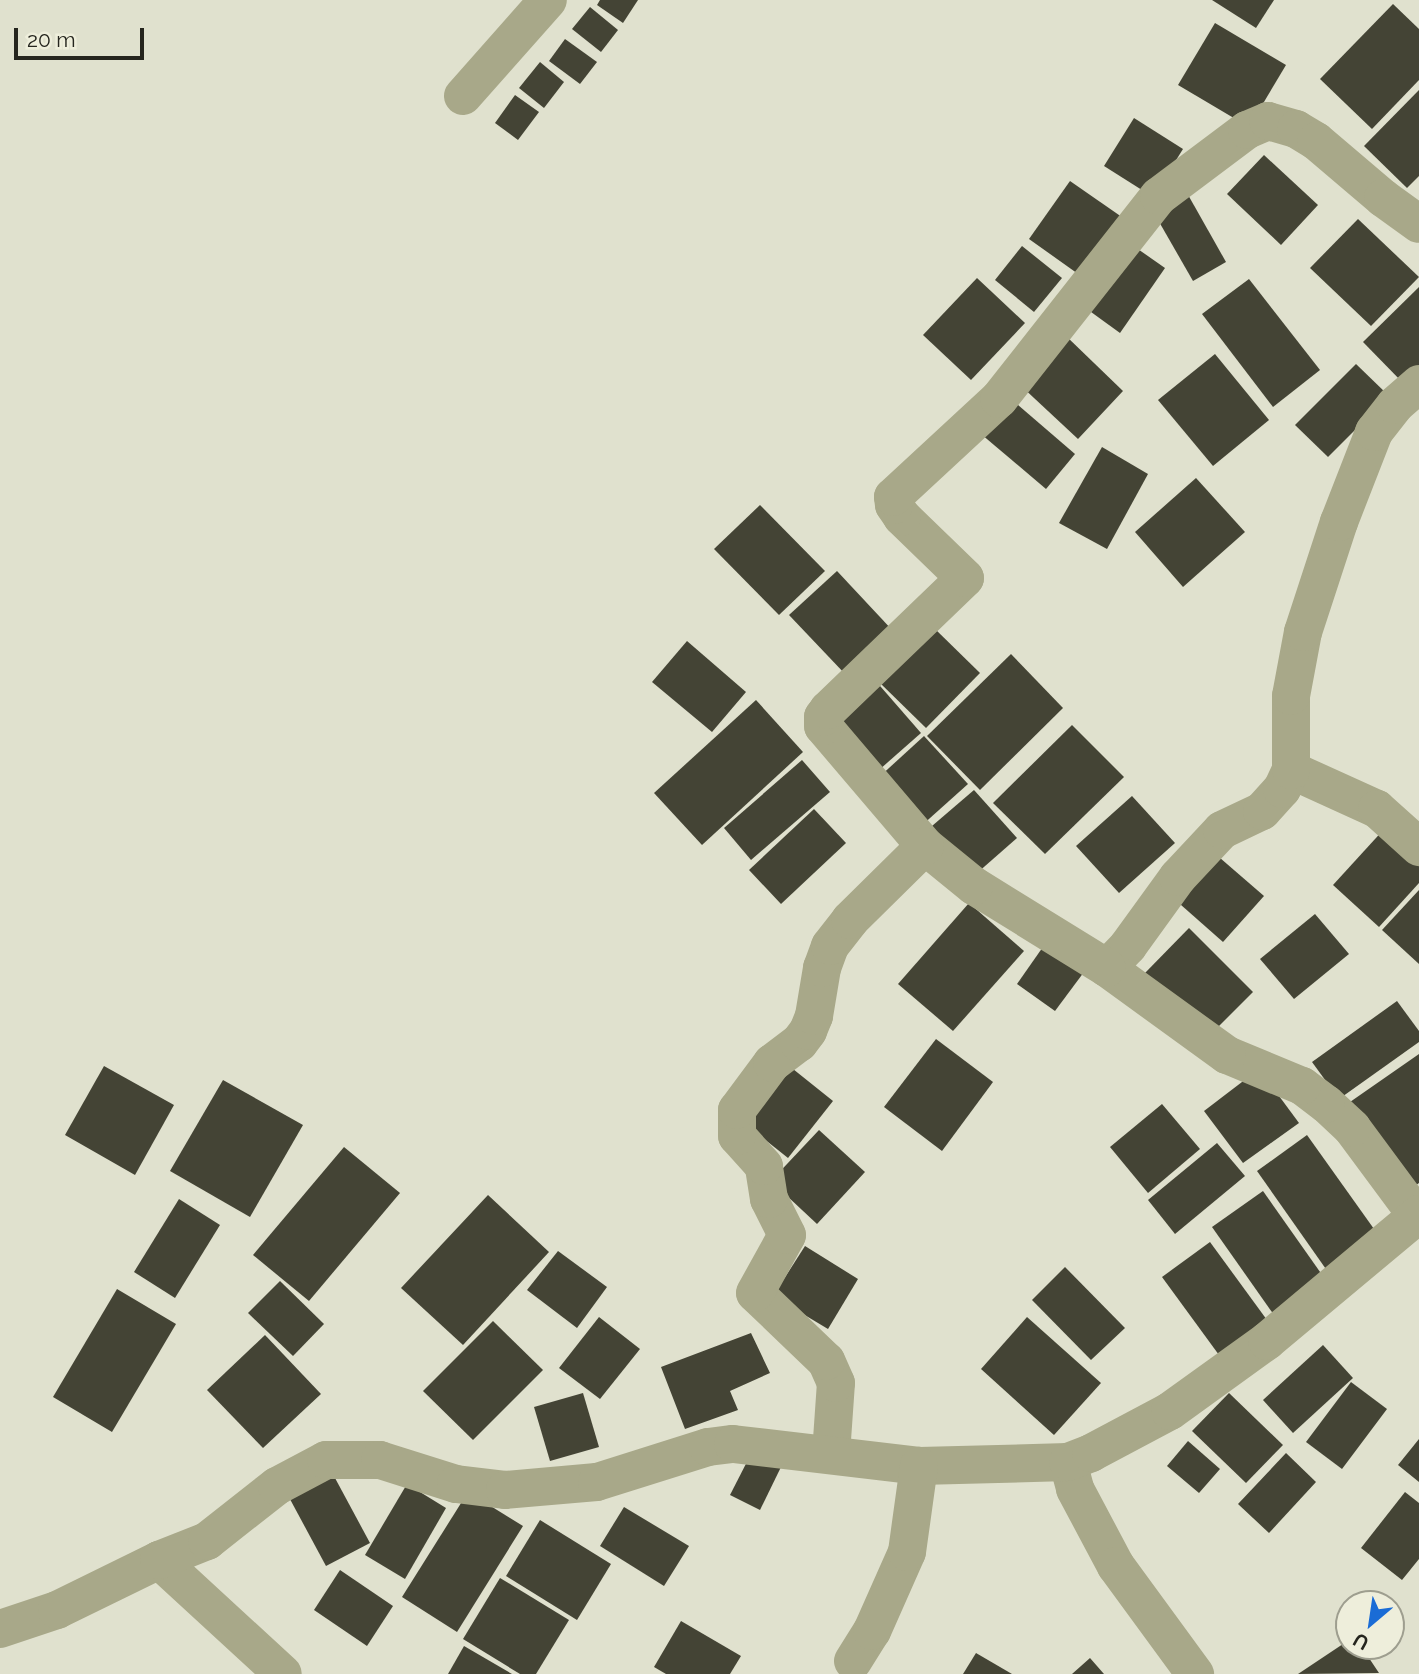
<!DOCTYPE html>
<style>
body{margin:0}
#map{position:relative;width:1419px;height:1674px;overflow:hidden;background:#e0e1ce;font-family:Raleway,sans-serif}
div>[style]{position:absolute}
.building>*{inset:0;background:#444435}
.street>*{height:38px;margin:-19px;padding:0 19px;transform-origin:19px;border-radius:19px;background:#a8a889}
span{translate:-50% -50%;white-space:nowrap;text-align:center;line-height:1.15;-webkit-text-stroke:7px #eeeedb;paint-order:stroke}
.north{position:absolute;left:1335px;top:1590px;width:70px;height:70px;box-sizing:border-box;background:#eeeedb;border:2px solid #9e9e8f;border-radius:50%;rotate:209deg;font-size:19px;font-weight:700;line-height:28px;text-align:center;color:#25251e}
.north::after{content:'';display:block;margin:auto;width:24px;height:32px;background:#1a6cd6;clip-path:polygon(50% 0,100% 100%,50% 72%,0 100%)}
.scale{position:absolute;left:14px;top:28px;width:130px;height:32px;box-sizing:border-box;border:4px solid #25251e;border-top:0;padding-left:9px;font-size:21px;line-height:24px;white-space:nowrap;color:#25251e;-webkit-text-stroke:5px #eeeedb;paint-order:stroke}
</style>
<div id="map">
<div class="building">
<i style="clip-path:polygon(600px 0,638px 0,623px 23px,597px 5px)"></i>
<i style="clip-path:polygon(1212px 0,1274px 0,1256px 28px)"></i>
<i style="clip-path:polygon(1393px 4px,1419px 29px,1419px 80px,1372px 129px,1320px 79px)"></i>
<i style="clip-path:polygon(590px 7px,618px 30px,601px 52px,572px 29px)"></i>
<i style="clip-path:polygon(1215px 23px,1286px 65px,1249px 127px,1178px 85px)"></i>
<i style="clip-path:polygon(565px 39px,597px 62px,580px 84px,549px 61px)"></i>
<i style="clip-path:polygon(540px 62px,564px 82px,544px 108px,519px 88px)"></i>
<i style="clip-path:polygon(1419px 90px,1419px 176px,1407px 188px,1364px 146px)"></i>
<i style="clip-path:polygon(515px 95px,539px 112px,518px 140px,495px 123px)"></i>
<i style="clip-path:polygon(1134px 118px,1183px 149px,1153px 197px,1104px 166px)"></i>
<i style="clip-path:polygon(1264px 155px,1318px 205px,1281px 245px,1227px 194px)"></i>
<i style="clip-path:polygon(1070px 181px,1129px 222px,1088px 281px,1029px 239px)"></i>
<i style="clip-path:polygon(1187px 193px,1226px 262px,1193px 281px,1154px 213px)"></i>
<i style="clip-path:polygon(1358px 219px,1419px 277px,1371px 326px,1310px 268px)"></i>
<i style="clip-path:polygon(1125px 240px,1165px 268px,1120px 333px,1080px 304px)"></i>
<i style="clip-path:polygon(1022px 246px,1062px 278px,1034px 312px,995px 280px)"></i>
<i style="clip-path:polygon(977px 278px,1025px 323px,971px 380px,923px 335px)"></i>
<i style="clip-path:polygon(1249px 279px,1320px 370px,1273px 407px,1202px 314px)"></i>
<i style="clip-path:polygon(1419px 287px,1419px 372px,1405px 385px,1363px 342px)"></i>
<i style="clip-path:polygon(1065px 335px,1123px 391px,1078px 439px,1019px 384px)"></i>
<i style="clip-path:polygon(1215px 354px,1269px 420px,1213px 466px,1158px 400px)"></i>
<i style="clip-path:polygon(1356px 364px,1389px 396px,1328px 457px,1295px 425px)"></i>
<i style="clip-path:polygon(1011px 399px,1075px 454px,1046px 489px,981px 434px)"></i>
<i style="clip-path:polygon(1102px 447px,1148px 474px,1107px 549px,1059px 523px)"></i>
<i style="clip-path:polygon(1196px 478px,1245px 532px,1183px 587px,1135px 532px)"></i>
<i style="clip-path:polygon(760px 505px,825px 571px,779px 615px,714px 549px)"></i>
<i style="clip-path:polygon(837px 571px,894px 632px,846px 675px,789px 615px)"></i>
<i style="clip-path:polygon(933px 627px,980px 673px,926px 728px,879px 682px)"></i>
<i style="clip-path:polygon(687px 641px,746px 692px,712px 732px,652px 682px)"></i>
<i style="clip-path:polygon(1011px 654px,1063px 708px,980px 790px,927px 736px)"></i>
<i style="clip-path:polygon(874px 679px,921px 733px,879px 770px,832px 714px)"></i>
<i style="clip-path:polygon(756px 700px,803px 752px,702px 845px,654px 793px)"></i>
<i style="clip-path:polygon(1072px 725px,1124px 777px,1045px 854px,993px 803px)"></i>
<i style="clip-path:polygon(924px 736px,968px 784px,920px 827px,877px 779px)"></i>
<i style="clip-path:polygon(802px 760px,830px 792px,751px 860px,724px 828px)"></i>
<i style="clip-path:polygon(974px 790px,1017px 838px,968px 881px,925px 832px)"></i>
<i style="clip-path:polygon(1132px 796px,1175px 843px,1119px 893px,1076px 846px)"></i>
<i style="clip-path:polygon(814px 809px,846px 843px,781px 904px,749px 870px)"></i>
<i style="clip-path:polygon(1386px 827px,1419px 858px,1419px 883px,1379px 927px,1333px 885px)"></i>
<i style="clip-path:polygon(1212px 851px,1264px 896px,1223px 942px,1172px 897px)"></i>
<i style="clip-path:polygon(1419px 890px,1419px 964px,1382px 930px)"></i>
<i style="clip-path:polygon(969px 903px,1024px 951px,953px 1031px,898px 984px)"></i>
<i style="clip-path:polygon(1315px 914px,1349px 954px,1294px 999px,1260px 959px)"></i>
<i style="clip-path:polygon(1189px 928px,1253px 992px,1209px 1036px,1145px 973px)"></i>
<i style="clip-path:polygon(1045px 944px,1084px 972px,1055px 1011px,1017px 984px)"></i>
<i style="clip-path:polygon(1397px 1001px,1419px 1031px,1419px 1042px,1339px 1099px,1312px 1062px)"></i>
<i style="clip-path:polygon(936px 1039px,993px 1082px,942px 1151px,884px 1107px)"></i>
<i style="clip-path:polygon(1419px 1054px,1419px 1183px,1412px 1188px,1350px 1102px)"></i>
<i style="clip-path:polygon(788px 1065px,833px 1101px,788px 1158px,743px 1122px)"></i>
<i style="clip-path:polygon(104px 1066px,174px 1105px,135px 1175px,65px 1135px)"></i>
<i style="clip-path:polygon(1259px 1069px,1299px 1123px,1243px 1163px,1204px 1111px)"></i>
<i style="clip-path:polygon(223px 1080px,303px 1125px,250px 1217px,170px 1171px)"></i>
<i style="clip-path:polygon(1162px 1104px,1200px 1149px,1148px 1193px,1110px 1147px)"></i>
<i style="clip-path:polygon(819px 1130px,865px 1172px,817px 1224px,771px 1181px)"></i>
<i style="clip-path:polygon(1307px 1135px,1379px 1236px,1328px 1272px,1257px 1171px)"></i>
<i style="clip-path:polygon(1217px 1143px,1245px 1176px,1175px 1234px,1148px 1200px)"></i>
<i style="clip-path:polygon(344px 1147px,400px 1193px,309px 1301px,253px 1255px)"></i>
<i style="clip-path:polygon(1263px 1191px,1325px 1279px,1274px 1315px,1212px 1227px)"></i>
<i style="clip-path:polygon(488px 1195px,549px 1252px,463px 1345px,401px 1288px)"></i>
<i style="clip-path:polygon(179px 1199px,220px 1225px,175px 1298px,134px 1272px)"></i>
<i style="clip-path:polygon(1210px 1242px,1267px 1320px,1219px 1355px,1162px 1277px)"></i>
<i style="clip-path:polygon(805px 1246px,858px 1279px,828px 1329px,773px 1296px)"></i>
<i style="clip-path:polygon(558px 1251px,607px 1287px,577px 1328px,527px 1290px)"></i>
<i style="clip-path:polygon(1065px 1267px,1125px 1328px,1091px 1360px,1032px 1300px)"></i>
<i style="clip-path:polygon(280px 1281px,324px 1324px,293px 1356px,248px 1313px)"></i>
<i style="clip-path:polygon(117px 1289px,176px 1324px,112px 1432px,53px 1397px)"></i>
<i style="clip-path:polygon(599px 1317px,640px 1349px,600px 1399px,559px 1368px)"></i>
<i style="clip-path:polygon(1027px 1317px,1101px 1383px,1054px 1435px,981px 1369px)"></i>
<i style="clip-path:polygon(493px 1321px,543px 1370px,473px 1440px,423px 1391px)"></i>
<i style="clip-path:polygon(751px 1333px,770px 1373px,730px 1391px,738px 1410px,685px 1429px,661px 1367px)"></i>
<i style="clip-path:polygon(265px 1335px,321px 1394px,263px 1448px,207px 1390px)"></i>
<i style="clip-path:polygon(1323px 1345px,1353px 1378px,1293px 1433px,1263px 1400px)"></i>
<i style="clip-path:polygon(1351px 1382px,1387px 1409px,1342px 1469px,1306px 1442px)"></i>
<i style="clip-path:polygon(583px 1393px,599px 1447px,550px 1461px,534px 1407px)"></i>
<i style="clip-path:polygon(1229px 1393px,1283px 1445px,1246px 1483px,1192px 1431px)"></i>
<i style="clip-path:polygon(1419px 1439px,1419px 1482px,1398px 1465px)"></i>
<i style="clip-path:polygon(1188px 1441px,1220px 1469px,1199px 1493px,1167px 1466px)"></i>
<i style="clip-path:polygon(752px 1452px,781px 1467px,760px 1510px,730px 1495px)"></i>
<i style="clip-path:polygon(1286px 1453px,1316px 1482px,1269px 1533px,1238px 1504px)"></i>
<i style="clip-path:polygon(328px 1465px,370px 1543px,326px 1566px,284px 1488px)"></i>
<i style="clip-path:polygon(407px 1484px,446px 1508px,405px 1579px,365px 1555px)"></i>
<i style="clip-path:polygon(468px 1492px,523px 1526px,457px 1632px,402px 1597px)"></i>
<i style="clip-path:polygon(1405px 1492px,1419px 1503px,1419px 1559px,1402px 1580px,1361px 1548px)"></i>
<i style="clip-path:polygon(624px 1507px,689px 1546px,664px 1586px,600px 1546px)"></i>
<i style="clip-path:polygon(540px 1520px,611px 1564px,577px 1620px,506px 1576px)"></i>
<i style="clip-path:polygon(340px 1570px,393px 1606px,367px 1646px,314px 1610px)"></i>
<i style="clip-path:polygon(500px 1578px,569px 1620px,536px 1674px,520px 1674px,463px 1639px)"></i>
<i style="clip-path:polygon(681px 1621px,741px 1656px,730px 1674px,666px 1674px,654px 1667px)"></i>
<i style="clip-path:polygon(1349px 1640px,1349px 1646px,1361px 1646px,1379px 1673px,1298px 1674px)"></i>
<i style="clip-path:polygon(464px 1646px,512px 1674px,448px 1674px)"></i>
<i style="clip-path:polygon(976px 1653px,1012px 1674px,963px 1674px)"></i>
<i style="clip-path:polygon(1090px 1658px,1104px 1674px,1072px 1674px)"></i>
</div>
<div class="street">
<i style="left:463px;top:96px;width:128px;rotate:-48.5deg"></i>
<i style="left:1291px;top:770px;width:94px;rotate:24.4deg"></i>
<i style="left:1377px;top:809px;width:57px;rotate:42.1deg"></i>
<i style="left:1107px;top:968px;width:30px;rotate:-46deg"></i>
<i style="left:1128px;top:946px;width:85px;rotate:-54.1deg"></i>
<i style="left:1178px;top:877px;width:64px;rotate:-46.9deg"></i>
<i style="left:1222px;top:830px;width:44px;rotate:-25.4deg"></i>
<i style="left:1262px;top:811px;width:30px;rotate:-48deg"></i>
<i style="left:1282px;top:789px;width:21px;rotate:-65deg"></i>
<i style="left:1291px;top:770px;width:74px;rotate:-90deg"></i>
<i style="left:1291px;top:696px;width:65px;rotate:-79.4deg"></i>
<i style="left:1303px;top:632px;width:116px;rotate:-71.9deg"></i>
<i style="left:1339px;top:522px;width:97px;rotate:-68.7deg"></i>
<i style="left:1374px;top:432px;width:34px;rotate:-52deg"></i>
<i style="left:1395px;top:405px;width:32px;rotate:-41deg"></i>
<i style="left:1417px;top:1216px;width:109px;rotate:-126.5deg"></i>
<i style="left:1352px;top:1128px;width:35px;rotate:-137deg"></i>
<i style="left:1326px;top:1104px;width:30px;rotate:-143deg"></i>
<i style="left:1302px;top:1086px;width:81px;rotate:-157.5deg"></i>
<i style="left:1227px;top:1055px;width:148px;rotate:-144.1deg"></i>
<i style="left:1107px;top:968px;width:156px;rotate:-148.3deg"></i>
<i style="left:974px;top:886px;width:63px;rotate:-140.8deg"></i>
<i style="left:925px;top:846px;width:157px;rotate:-130.4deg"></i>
<i style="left:823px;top:726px;width:9px;rotate:-90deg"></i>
<i style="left:823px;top:717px;width:9px;rotate:-54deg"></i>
<i style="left:828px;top:710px;width:190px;rotate:-43.9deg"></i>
<i style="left:965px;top:578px;width:88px;rotate:-135.9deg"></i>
<i style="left:902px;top:517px;width:14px;rotate:-124deg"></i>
<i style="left:894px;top:505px;width:8px;rotate:-97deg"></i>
<i style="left:893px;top:497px;width:144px;rotate:-42.8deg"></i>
<i style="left:999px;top:399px;width:258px;rotate:-51.8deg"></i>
<i style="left:1159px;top:196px;width:110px;rotate:-36.9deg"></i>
<i style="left:1247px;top:130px;width:23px;rotate:-23deg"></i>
<i style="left:1268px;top:121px;width:29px;rotate:16deg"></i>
<i style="left:1296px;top:129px;width:23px;rotate:31deg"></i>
<i style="left:1316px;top:141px;width:88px;rotate:40.4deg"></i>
<i style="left:1383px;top:198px;width:44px;rotate:35.8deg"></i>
<i style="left:831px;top:1454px;width:71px;rotate:-86deg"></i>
<i style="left:836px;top:1383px;width:24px;rotate:-114deg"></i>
<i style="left:826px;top:1361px;width:98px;rotate:-136.2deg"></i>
<i style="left:755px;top:1293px;width:66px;rotate:-61.1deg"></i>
<i style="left:787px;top:1235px;width:40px;rotate:-116.6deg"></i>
<i style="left:769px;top:1199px;width:33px;rotate:-99deg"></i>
<i style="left:764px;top:1166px;width:40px;rotate:-132deg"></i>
<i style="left:737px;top:1136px;width:26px;rotate:-90deg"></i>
<i style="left:737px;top:1110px;width:59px;rotate:-53.3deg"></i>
<i style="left:772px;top:1063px;width:34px;rotate:-37deg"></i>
<i style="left:799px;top:1043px;width:15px;rotate:-53deg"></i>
<i style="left:808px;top:1031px;width:16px;rotate:-68deg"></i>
<i style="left:814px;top:1016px;width:49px;rotate:-80.5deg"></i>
<i style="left:822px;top:968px;width:23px;rotate:-70deg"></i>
<i style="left:830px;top:946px;width:33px;rotate:-52deg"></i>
<i style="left:850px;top:920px;width:105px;rotate:-44.6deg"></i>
<i style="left:1068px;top:1462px;width:28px;rotate:75deg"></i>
<i style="left:1075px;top:1489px;width:87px;rotate:62deg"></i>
<i style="left:1116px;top:1566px;width:134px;rotate:53.8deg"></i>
<i style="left:159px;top:1560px;width:168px;rotate:42.6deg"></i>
<i style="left:0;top:1629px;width:60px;rotate:-18.4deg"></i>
<i style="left:57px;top:1610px;width:114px;rotate:-26.1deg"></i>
<i style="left:159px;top:1560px;width:52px;rotate:-21.6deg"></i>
<i style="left:207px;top:1541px;width:89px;rotate:-38.2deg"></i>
<i style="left:277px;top:1486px;width:55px;rotate:-28deg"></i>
<i style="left:326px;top:1460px;width:54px"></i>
<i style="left:380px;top:1460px;width:80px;rotate:17.5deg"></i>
<i style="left:456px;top:1484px;width:49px;rotate:7deg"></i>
<i style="left:505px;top:1490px;width:92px;rotate:-5deg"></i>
<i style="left:597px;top:1482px;width:116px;rotate:-17.5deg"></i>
<i style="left:708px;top:1447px;width:25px;rotate:-7deg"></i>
<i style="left:733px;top:1444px;width:187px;rotate:6.7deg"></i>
<i style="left:919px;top:1466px;width:149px;rotate:-1.5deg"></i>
<i style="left:1068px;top:1462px;width:25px;rotate:-21deg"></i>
<i style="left:1091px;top:1453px;width:89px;rotate:-28deg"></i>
<i style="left:1170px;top:1411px;width:120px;rotate:-35.8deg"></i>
<i style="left:1267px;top:1341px;width:198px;rotate:-39.9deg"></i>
<i style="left:853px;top:1661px;width:36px;rotate:-58deg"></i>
<i style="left:872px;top:1631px;width:86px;rotate:-66.1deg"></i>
<i style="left:907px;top:1552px;width:87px;rotate:-82.1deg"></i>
</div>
<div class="north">U</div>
<div class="scale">20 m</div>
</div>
